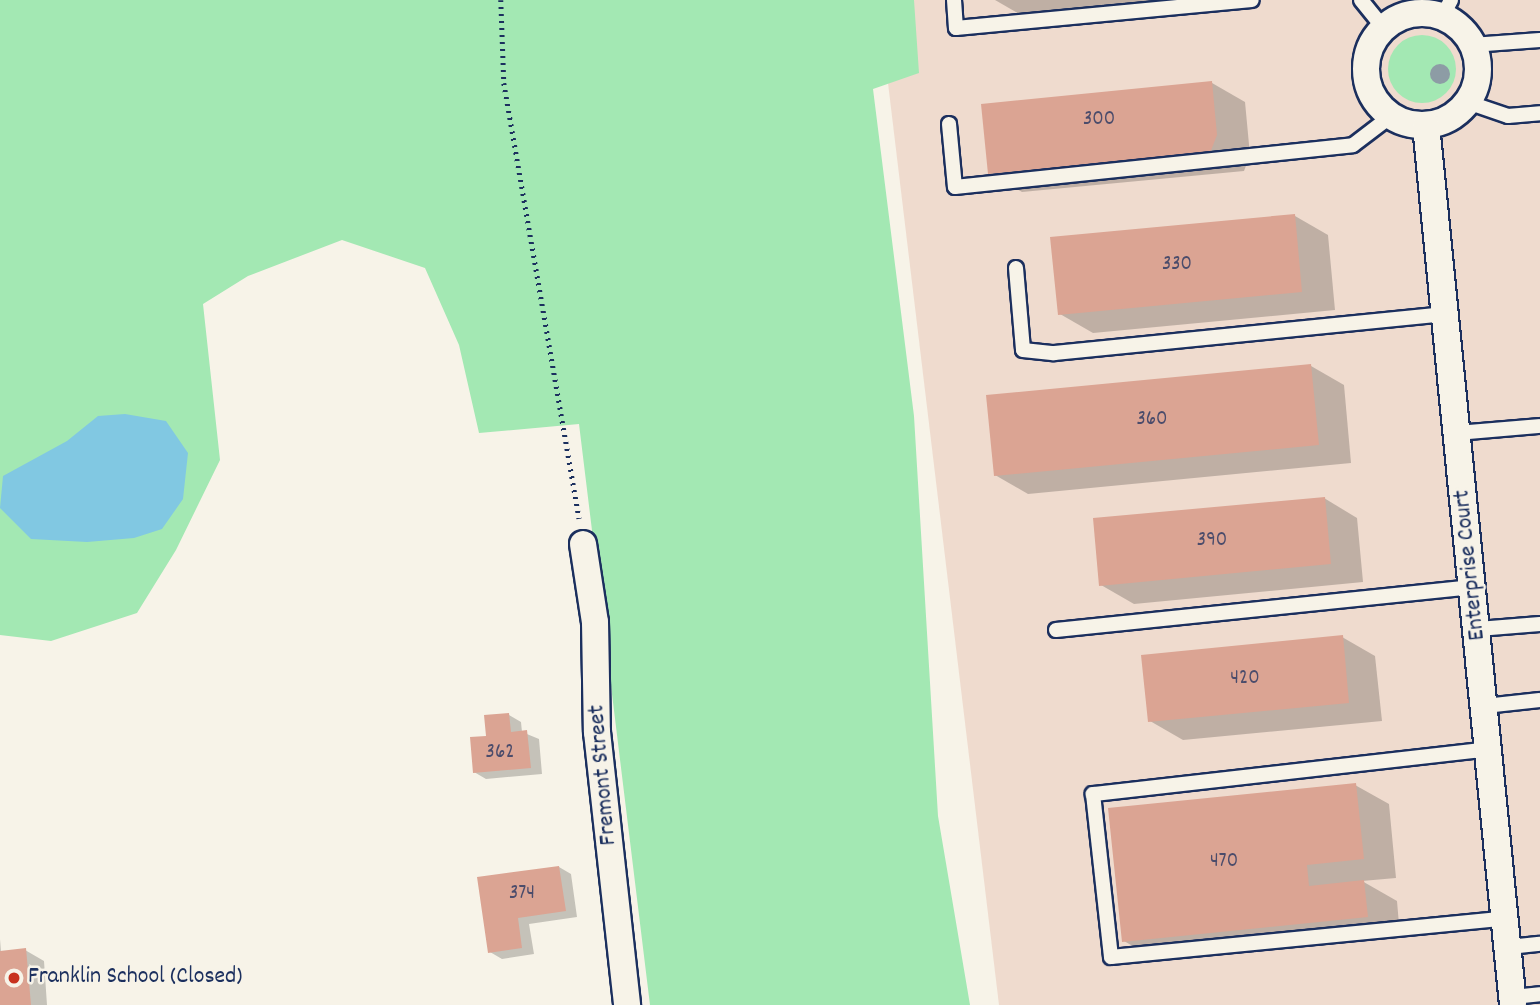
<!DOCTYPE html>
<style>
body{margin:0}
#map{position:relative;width:1540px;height:1005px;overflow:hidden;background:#f7f3e8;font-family:Dekko,sans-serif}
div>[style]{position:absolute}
.built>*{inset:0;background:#efdbce}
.green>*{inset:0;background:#a3e8b3}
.round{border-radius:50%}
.water>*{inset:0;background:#81c8e2}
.shadow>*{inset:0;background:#0003}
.building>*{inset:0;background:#dba493}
.path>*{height:4.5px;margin-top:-2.25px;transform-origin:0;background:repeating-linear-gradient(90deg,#1b2f5e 0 2px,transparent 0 7px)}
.roads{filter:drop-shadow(2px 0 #1b2f5e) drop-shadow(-2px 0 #1b2f5e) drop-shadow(0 2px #1b2f5e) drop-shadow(0 -2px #1b2f5e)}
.service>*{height:14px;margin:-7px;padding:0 7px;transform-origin:7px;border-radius:7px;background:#f7f3e8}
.minor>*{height:26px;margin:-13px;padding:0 13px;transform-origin:13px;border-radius:13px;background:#f7f3e8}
.minor>.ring{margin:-13px;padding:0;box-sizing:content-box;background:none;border:26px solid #f7f3e8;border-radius:50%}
.trees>*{width:20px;height:20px;margin:-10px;border-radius:50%;background:#8d9ca5}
.dots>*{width:19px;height:19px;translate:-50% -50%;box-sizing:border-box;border:4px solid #f7f3e8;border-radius:50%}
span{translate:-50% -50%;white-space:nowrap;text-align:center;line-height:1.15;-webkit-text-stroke:5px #f7f3e8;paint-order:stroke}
.number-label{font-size:21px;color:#4b4c6b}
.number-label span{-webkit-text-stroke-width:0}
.street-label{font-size:24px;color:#1b2f5e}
.poi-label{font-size:24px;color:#1b2f5e}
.left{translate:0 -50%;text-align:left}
</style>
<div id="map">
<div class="built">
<i style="clip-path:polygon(878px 0,1540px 0,1540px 1005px,999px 1005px)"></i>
</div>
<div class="green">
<i style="clip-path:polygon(0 0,914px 0,919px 73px,873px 89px,914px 416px,938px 816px,970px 1005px,650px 1005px,579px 424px,479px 433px,459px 345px,425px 268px,342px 240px,248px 276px,203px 304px,220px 460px,176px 550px,137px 613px,51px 641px,0 635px)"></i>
<i class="round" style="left:1388px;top:35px;width:68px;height:68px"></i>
</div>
<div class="water">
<i style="clip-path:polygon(125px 414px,166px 421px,188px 453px,183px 499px,162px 529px,134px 538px,87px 542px,31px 539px,0 508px,3px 476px,67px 441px,98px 416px)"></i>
</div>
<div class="shadow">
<i style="clip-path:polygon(995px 0,1157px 0,1151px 6px,1026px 18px)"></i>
<i style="clip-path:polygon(1212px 83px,1245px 102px,1250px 155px,1244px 171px,1022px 192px,989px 173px)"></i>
<i style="clip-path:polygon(1295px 216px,1328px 235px,1335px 310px,1093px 333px,1060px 314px)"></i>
<i style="clip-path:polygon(1311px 366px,1344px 385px,1351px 463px,1028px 494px,995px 475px)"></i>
<i style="clip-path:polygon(1324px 498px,1357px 518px,1363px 582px,1134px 604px,1101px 585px)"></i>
<i style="clip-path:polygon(1342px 637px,1375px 656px,1382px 721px,1183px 740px,1150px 721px)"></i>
<i style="clip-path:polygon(509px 715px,521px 722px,522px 732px,539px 739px,542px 774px,486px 779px,474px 772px)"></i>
<i style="clip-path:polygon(1355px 785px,1389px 804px,1396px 878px,1362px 881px,1397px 901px,1400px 936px,1157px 960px,1124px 941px)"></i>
<i style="clip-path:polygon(559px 867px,571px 874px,577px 917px,529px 924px,534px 954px,502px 959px,490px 952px)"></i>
<i style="clip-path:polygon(0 939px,1px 952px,25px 950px,44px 961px,47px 1005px,0 1005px)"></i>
</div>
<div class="building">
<i style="clip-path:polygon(1212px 81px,1217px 135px,1210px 153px,988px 174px,981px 104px)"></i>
<i style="clip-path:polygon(1295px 214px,1302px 292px,1058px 315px,1050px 237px)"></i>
<i style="clip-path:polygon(1311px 364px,1319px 445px,994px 476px,986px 395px)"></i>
<i style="clip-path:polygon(1325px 497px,1331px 564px,1099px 586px,1093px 518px)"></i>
<i style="clip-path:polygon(1343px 635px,1349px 703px,1148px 722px,1141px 655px)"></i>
<i style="clip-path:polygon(509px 713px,511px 732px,527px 730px,531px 768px,473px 773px,470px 737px,486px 736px,484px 715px)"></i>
<i style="clip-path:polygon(1356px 783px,1364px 859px,1307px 865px,1309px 886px,1364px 880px,1368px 917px,1122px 942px,1108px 808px)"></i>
<i style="clip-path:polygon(559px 866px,566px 911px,518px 918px,522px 948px,488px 953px,477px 877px)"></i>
<i style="clip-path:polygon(26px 948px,31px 1005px,0 1005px,0 951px)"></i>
</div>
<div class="path">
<i style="left:501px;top:0;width:83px;rotate:87.9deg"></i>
<i style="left:504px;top:83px;width:442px;rotate:80.2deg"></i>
</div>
<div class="roads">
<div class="service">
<i style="left:954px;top:0;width:28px;rotate:86deg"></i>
<i style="left:956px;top:28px;width:297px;rotate:-5.4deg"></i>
<i style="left:1361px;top:0;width:36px;rotate:51deg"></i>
<i style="left:1442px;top:17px;width:19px;rotate:-62deg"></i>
<i style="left:1472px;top:45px;width:68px;rotate:-4.2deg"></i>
<i style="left:1467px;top:102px;width:43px;rotate:18.9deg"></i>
<i style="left:1508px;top:116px;width:32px;rotate:-5deg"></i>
<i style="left:949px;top:124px;width:63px;rotate:84.6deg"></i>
<i style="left:955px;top:187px;width:400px;rotate:-6deg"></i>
<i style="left:1353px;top:145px;width:48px;rotate:-37.3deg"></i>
<i style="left:1016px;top:268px;width:82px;rotate:85.1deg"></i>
<i style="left:1023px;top:350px;width:31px;rotate:6deg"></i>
<i style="left:1054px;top:353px;width:394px;rotate:-5.7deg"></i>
<i style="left:1458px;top:433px;width:82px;rotate:-4.9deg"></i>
<i style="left:1478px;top:629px;width:62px;rotate:-4.6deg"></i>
<i style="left:1056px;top:630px;width:419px;rotate:-5.9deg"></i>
<i style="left:1485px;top:706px;width:55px;rotate:-6.2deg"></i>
<i style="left:1490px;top:749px;width:400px;rotate:173.5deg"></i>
<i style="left:1093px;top:794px;width:164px;rotate:83.7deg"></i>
<i style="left:1111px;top:957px;width:398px;rotate:-5.6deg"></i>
<i style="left:1509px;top:947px;width:31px;rotate:-6deg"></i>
<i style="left:1513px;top:997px;width:27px;rotate:-6deg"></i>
</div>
<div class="minor">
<i class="ring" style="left:1366px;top:13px;width:86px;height:86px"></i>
<i style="left:1426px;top:125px;width:884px;rotate:84.35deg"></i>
<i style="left:583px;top:544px;width:79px;rotate:81.3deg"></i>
<i style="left:595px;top:622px;width:110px;rotate:89deg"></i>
<i style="left:597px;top:732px;width:275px;rotate:83.7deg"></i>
</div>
</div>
<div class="trees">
<i style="left:1440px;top:74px"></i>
</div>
<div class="dots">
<i style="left:14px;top:978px;background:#c8321e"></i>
</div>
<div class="number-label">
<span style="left:1099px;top:120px">300</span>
<span style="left:1177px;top:265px">330</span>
<span style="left:1152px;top:420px">360</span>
<span style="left:1212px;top:541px">390</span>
<span style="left:1245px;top:679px">420</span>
<span style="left:500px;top:753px">362</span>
<span style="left:1224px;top:862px">470</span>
<span style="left:522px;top:894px">374</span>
</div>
<div class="street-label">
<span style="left:1471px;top:565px;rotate:-96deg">Enterprise Court</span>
<span style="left:604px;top:775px;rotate:-95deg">Fremont Street</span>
</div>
<div class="poi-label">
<span class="left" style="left:28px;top:978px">Franklin School (Closed)</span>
</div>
</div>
